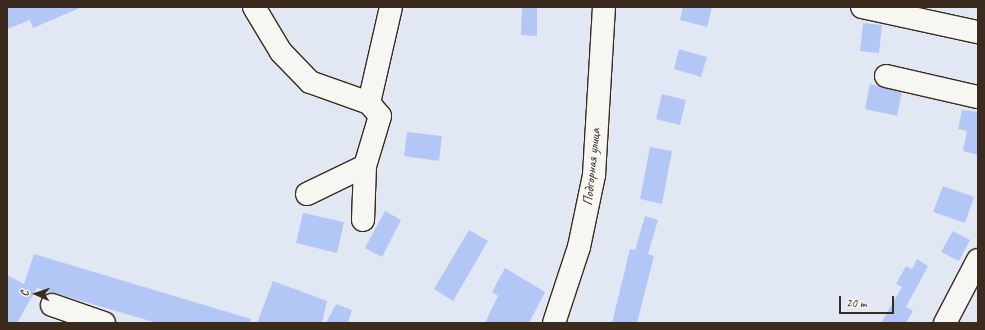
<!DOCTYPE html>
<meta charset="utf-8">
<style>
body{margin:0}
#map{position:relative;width:985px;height:330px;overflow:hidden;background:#e2e8f3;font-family:Caveat,sans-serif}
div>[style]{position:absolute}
.building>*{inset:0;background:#b3c7f6}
.roads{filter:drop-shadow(1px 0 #3b2a1e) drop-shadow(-1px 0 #3b2a1e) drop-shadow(0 1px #3b2a1e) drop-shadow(0 -1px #3b2a1e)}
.minor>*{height:22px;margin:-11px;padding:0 11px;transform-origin:11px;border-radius:11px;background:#f6f6f2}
span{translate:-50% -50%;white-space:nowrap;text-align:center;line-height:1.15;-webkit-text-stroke:3.5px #f6f6f2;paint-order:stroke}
.street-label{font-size:14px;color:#3b2a1e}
.frame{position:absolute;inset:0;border:8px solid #3b2a1e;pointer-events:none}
.north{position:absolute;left:16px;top:274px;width:40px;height:40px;-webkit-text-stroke:3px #f6f6f2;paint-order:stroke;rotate:272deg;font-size:11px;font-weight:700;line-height:16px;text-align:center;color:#3b2a1e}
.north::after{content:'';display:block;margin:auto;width:14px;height:18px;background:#3b2a1e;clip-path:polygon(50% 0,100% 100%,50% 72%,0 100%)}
.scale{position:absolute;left:839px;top:296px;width:55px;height:18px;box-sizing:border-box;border:2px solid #3b2a1e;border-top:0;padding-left:5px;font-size:12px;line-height:14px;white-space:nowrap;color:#3b2a1e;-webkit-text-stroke:3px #f6f6f2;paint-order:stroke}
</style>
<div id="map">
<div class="building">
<i style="clip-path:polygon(7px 7px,82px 7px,33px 28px,30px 20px,7px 29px)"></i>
<i style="clip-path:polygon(522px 7px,537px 7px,537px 36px,521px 35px)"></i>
<i style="clip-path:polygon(683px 7px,712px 7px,707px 27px,680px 20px)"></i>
<i style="clip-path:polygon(863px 23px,882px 25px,879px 53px,860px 51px)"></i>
<i style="clip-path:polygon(679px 49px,707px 57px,701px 77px,674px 69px)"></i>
<i style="clip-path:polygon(870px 84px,902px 92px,897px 116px,865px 109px)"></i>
<i style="clip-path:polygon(662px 94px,686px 100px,680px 125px,656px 119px)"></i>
<i style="clip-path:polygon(962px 110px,978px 112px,978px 155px,963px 151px,967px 131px,958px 129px)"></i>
<i style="clip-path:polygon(407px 132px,442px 136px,439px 161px,404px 156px)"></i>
<i style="clip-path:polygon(650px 147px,672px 151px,662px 204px,640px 199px)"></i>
<i style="clip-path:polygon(943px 186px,974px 197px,965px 223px,933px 212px)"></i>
<i style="clip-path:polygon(385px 211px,401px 220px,382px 257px,365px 248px)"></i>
<i style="clip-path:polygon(303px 213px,344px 222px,337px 253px,296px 243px)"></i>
<i style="clip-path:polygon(645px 216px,658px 220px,648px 254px,654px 256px,637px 323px,612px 323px,630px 249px,635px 250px)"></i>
<i style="clip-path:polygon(469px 230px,488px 241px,453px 301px,434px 289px)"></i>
<i style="clip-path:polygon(953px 231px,970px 240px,959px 261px,941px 252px)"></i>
<i style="clip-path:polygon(34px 254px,251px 319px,250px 323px,157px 323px,37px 288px,17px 323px,7px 323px,7px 275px,24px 284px)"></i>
<i style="clip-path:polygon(917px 259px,928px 266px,906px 307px,913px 311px,906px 323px,881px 323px,902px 287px,896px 284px,906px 266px,912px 269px)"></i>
<i style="clip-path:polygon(505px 268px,545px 292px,529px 323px,485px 323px,498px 296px,492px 292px)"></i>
<i style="clip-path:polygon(273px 281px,327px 301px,322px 323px,257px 323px)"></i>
<i style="clip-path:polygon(336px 304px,352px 310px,348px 323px,326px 323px)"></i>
</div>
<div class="roads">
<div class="minor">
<i style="left:254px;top:7px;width:52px;rotate:59deg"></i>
<i style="left:281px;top:52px;width:42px;rotate:46deg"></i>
<i style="left:310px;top:82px;width:63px;rotate:19.6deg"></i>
<i style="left:369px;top:103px;width:17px;rotate:50deg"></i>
<i style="left:380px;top:116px;width:52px;rotate:106.7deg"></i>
<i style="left:365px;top:166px;width:54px;rotate:92.1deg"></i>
<i style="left:862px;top:7px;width:119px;rotate:12.2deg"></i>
<i style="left:886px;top:76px;width:94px;rotate:12.9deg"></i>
<i style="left:369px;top:103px;width:98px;rotate:-77.1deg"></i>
<i style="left:307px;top:194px;width:64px;rotate:-25.8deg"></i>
<i style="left:52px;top:305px;width:55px;rotate:19.1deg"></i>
<i style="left:554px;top:323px;width:80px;rotate:-71.8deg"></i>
<i style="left:579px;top:247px;width:74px;rotate:-78.2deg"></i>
<i style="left:594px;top:175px;width:168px;rotate:-86.6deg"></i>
<i style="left:945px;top:323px;width:71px;rotate:-62.4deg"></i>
</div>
</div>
<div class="street-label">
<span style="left:592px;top:167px;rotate:-84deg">Подгорная улица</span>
</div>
<div class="frame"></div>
<div class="north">С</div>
<div class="scale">20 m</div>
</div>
